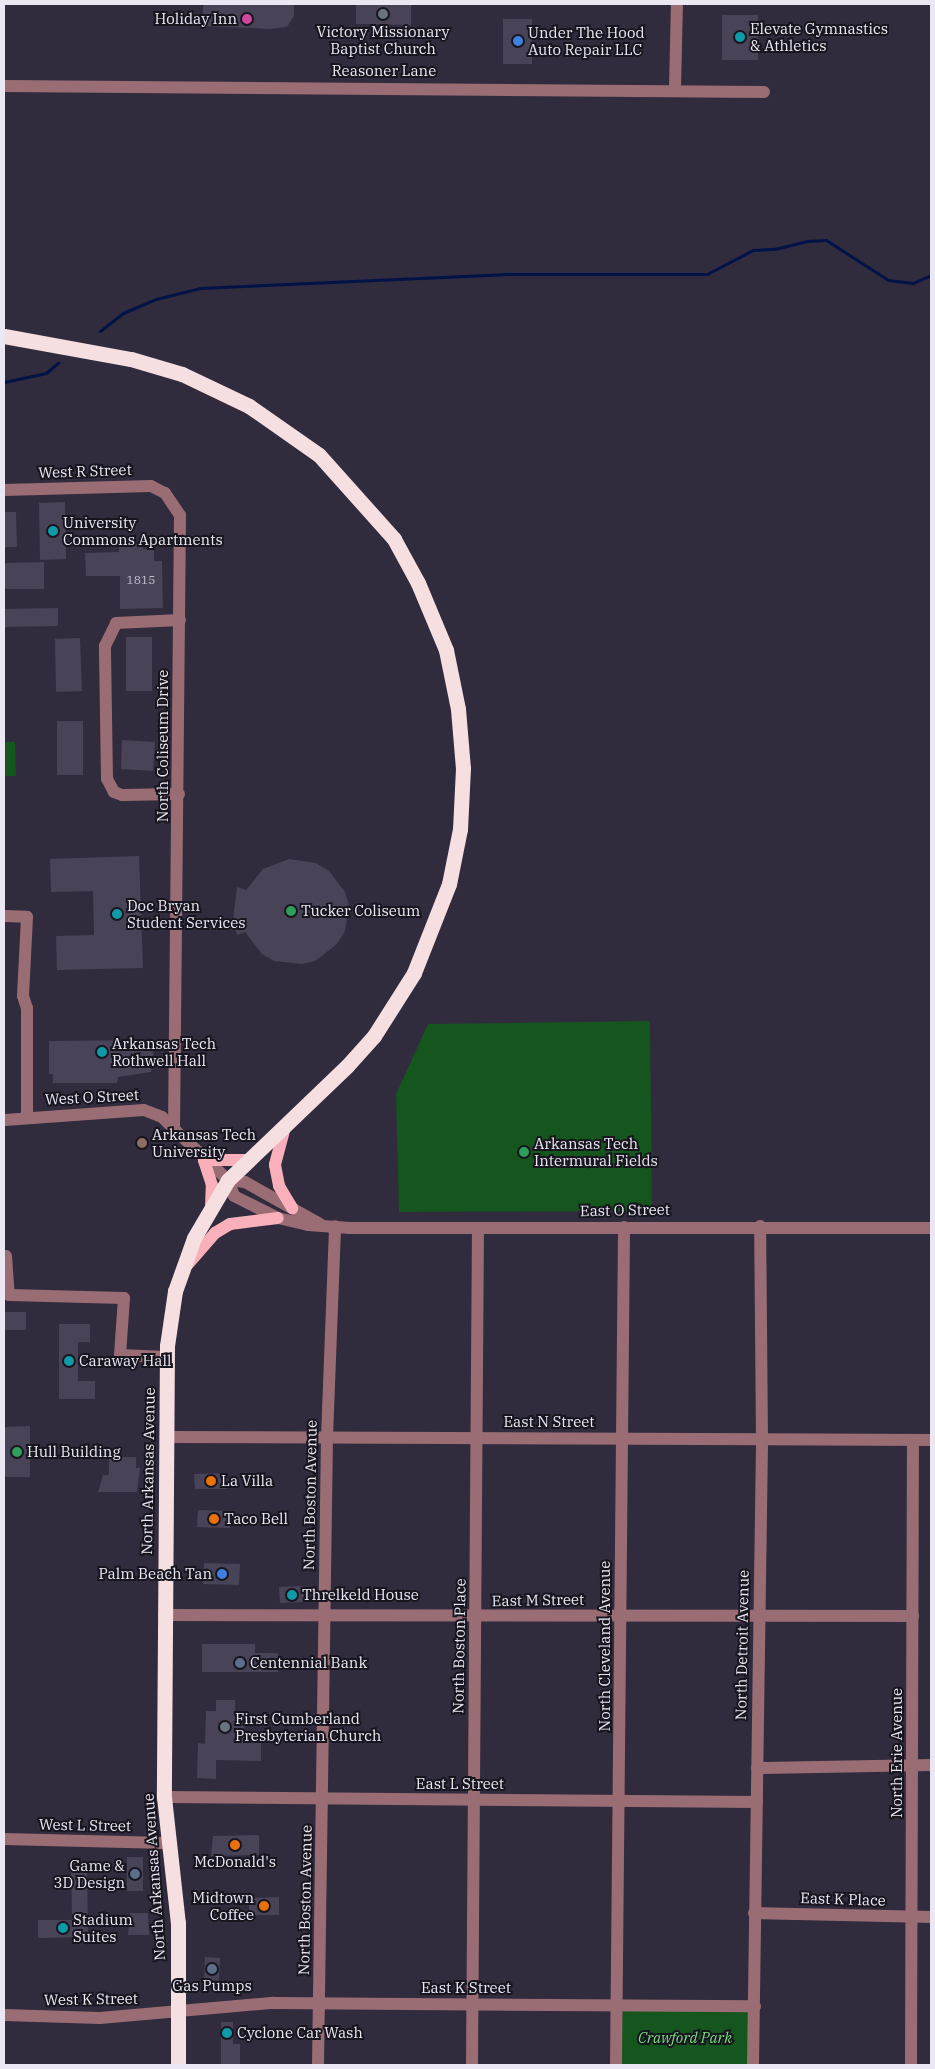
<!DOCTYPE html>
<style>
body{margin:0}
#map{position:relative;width:935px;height:2069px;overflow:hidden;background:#312b3e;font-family:"IBM Plex Serif",serif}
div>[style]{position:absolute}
.green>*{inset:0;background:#15551e}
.stream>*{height:3px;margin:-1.5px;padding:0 1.5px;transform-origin:1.5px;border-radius:1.5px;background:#001347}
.building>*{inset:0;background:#494358}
.minor>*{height:12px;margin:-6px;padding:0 6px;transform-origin:6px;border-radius:6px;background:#996d73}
.major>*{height:12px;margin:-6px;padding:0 6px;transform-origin:6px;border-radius:6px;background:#fab0ba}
.highway>*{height:15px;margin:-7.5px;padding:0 7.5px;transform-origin:7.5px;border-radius:7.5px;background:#f6dfe1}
.dots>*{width:14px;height:14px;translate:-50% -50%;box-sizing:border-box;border:2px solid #17151e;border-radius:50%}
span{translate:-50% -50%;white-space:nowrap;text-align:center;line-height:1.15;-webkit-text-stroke:4px #17151e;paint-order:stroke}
.number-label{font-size:12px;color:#c2bfcd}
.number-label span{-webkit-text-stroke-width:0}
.poi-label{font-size:15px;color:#ebe8f4}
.right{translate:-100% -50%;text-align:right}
.left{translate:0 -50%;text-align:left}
.street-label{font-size:15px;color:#ebe8f4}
.park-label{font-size:15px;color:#7adc81;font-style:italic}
.frame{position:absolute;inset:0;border:5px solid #ebe8f4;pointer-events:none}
</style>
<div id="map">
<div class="green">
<i style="clip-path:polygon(15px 742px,16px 776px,4px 776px,4px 742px)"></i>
<i style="clip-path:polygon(650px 1021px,652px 1211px,399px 1212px,396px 1094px,428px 1024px)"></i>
<i style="clip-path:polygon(622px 2010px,748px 2010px,748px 2065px,621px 2065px)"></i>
</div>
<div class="stream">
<i style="left:100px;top:331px;width:29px;rotate:-38deg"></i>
<i style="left:123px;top:313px;width:36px;rotate:-23deg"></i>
<i style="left:156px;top:299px;width:45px;rotate:-14deg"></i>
<i style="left:200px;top:288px;width:304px;rotate:-2.6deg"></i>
<i style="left:504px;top:274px;width:203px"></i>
<i style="left:707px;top:274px;width:52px;rotate:-27.6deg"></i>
<i style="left:753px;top:250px;width:22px;rotate:-3deg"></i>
<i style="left:775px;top:249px;width:33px;rotate:-14deg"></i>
<i style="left:807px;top:241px;width:19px;rotate:-3deg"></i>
<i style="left:826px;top:240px;width:74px;rotate:32.8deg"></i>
<i style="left:888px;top:280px;width:25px;rotate:7deg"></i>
<i style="left:913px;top:283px;width:20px;rotate:-24deg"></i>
<i style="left:4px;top:382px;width:43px;rotate:-12.1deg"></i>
<i style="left:46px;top:373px;width:16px;rotate:-40deg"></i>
</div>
<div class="building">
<i style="clip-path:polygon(203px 4px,294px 4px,294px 16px,287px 27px,270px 29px,203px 26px)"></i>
<i style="clip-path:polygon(356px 4px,411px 4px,411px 25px,356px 24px)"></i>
<i style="clip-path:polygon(722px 15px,758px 15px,758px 60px,722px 60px)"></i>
<i style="clip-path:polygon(503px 19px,532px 19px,532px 64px,503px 64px)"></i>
<i style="clip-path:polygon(65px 502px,66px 559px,40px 560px,39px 503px)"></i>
<i style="clip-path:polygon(4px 512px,16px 512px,17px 547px,4px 547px)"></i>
<i style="clip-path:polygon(119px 544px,143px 544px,143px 549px,154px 549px,154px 561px,162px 561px,163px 608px,120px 609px,120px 576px,86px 576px,85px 553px,119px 552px)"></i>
<i style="clip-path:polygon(44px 562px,44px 589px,4px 589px,4px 563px)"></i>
<i style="clip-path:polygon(58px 608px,58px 626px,4px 627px,4px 609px)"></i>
<i style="clip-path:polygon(126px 637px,152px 637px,152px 691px,126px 691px)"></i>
<i style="clip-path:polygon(80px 638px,82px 691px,56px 692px,55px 639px)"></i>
<i style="clip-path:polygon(57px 721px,83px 721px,83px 775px,57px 775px)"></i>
<i style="clip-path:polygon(122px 740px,155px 742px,153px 771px,121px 769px)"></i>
<i style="clip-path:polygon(139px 856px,143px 968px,57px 970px,56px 936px,94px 935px,93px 891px,51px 892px,50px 859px)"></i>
<i style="clip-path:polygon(289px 859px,316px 863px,329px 871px,345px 892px,349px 905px,345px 931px,337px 944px,315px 961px,302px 964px,274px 961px,262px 954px,245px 932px,237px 935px,233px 920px,237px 887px,246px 890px,263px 869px)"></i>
<i style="clip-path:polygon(155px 1040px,151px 1072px,118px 1077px,117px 1083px,53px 1083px,53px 1074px,49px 1074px,49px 1041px)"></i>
<i style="clip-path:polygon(4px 1312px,26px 1312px,26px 1330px,4px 1330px)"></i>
<i style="clip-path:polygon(59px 1324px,90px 1324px,90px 1342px,78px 1342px,78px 1381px,95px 1381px,95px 1399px,59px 1399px)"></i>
<i style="clip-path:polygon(30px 1426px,30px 1477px,4px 1477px,4px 1427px)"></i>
<i style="clip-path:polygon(109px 1457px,136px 1457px,136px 1468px,140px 1468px,137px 1492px,98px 1492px,103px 1475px,109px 1475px)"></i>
<i style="clip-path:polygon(227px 1473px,227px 1489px,195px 1489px,194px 1474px)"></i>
<i style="clip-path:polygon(198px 1510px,231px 1511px,230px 1528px,197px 1527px)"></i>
<i style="clip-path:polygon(204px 1563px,240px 1564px,239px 1585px,203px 1584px)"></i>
<i style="clip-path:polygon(303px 1586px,304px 1602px,280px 1603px,279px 1587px)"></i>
<i style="clip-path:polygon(202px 1644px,255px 1644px,255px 1653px,278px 1653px,278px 1672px,202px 1672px)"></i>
<i style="clip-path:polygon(216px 1700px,235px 1700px,235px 1712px,245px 1712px,244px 1743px,261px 1743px,261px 1761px,216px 1760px,216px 1779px,197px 1778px,198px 1743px,205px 1744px,206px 1711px,216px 1711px)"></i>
<i style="clip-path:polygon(259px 1835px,259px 1855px,211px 1856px,213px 1836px)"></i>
<i style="clip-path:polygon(127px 1857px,143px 1857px,143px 1891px,127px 1891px)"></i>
<i style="clip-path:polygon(71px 1863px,87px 1863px,88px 1937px,38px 1938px,38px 1920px,72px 1920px)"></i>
<i style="clip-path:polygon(279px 1897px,279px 1915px,249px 1915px,249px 1898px)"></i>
<i style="clip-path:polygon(130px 1913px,148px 1913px,149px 1935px,128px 1935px)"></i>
<i style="clip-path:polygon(205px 1957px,220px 1958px,219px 1981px,204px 1980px)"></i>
<i style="clip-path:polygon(221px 2022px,233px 2022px,233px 2044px,240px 2044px,240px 2065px,221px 2065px)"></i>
</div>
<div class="minor">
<i style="left:4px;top:86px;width:760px;rotate:0.45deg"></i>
<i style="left:675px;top:89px;width:85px;rotate:-88.7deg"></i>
<i style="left:4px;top:490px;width:147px;rotate:-1.6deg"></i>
<i style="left:151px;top:486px;width:16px;rotate:27deg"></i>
<i style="left:165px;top:493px;width:27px;rotate:56deg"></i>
<i style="left:180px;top:515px;width:614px;rotate:90.56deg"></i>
<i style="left:174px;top:1129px;width:74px;rotate:43.4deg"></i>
<i style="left:228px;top:1180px;width:17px;rotate:69deg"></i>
<i style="left:234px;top:1196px;width:49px;rotate:26.6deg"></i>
<i style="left:278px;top:1218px;width:31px;rotate:13deg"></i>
<i style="left:308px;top:1225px;width:42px;rotate:4.1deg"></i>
<i style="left:350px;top:1228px;width:581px"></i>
<i style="left:179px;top:794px;width:57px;rotate:179deg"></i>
<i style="left:122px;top:795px;width:9px;rotate:-159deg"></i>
<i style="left:114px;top:792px;width:15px;rotate:-118deg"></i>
<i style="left:107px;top:779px;width:133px;rotate:-90.9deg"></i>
<i style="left:105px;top:646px;width:25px;rotate:-64deg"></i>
<i style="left:116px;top:623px;width:64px;rotate:-2.7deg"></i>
<i style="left:4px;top:916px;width:23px;rotate:2deg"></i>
<i style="left:27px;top:917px;width:79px;rotate:92.9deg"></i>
<i style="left:23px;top:996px;width:13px;rotate:72deg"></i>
<i style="left:27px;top:1008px;width:109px;rotate:90deg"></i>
<i style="left:5px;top:1120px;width:139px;rotate:-4.1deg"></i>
<i style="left:144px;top:1110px;width:19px;rotate:21deg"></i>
<i style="left:162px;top:1117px;width:17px;rotate:45deg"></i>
<i style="left:228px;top:1180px;width:17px;rotate:7deg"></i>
<i style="left:245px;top:1182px;width:86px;rotate:29.2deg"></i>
<i style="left:6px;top:1256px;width:39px;rotate:86deg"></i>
<i style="left:9px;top:1295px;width:115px;rotate:1.5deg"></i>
<i style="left:124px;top:1298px;width:57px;rotate:94deg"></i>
<i style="left:120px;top:1355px;width:47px;rotate:2.4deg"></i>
<i style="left:167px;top:1437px;width:764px;rotate:0.22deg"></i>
<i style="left:164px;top:1615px;width:749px;rotate:0.08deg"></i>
<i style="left:757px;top:1768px;width:174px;rotate:-1deg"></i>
<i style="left:164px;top:1797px;width:593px;rotate:0.48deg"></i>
<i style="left:4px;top:1839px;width:162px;rotate:1.4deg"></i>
<i style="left:754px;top:1913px;width:177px;rotate:1.3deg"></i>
<i style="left:4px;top:2015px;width:96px;rotate:1.8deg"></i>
<i style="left:100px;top:2018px;width:174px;rotate:-5deg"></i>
<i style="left:273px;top:2003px;width:482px;rotate:0.4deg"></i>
<i style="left:318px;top:2065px;width:628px;rotate:-89.18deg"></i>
<i style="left:327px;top:1437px;width:211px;rotate:-87.8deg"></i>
<i style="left:472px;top:2065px;width:837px;rotate:-89.59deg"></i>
<i style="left:616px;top:2065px;width:838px;rotate:-89.45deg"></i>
<i style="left:753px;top:2065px;width:625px;rotate:-89.17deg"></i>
<i style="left:762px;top:1440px;width:214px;rotate:-90.5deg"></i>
<i style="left:911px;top:2065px;width:625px;rotate:-89.82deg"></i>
</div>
<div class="major">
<i style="left:285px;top:1127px;width:39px;rotate:105deg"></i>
<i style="left:275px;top:1165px;width:21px;rotate:79deg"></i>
<i style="left:279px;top:1186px;width:26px;rotate:59deg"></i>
<i style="left:211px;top:1208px;width:23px;rotate:-88deg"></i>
<i style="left:212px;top:1185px;width:26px;rotate:-108deg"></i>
<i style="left:204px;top:1160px;width:43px"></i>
<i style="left:188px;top:1264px;width:41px;rotate:-48.9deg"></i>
<i style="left:215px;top:1233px;width:17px;rotate:-31deg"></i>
<i style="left:230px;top:1224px;width:48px;rotate:-7.1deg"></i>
</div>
<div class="highway">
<i style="left:4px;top:336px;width:129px;rotate:10.3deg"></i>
<i style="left:131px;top:359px;width:53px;rotate:16.4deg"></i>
<i style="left:182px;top:374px;width:74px;rotate:25.5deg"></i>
<i style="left:249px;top:406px;width:85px;rotate:35deg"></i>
<i style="left:319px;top:455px;width:113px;rotate:48.2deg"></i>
<i style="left:394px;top:539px;width:50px;rotate:61.4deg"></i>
<i style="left:418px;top:583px;width:73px;rotate:67.3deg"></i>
<i style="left:446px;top:650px;width:60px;rotate:78.5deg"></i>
<i style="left:458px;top:709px;width:59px;rotate:85.2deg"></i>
<i style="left:463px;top:768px;width:61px;rotate:92.8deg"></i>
<i style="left:460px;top:829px;width:56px;rotate:101.3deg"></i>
<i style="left:449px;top:884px;width:96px;rotate:111.5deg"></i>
<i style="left:414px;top:973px;width:75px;rotate:122.4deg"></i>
<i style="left:374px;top:1036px;width:40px;rotate:132deg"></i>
<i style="left:347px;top:1066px;width:165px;rotate:136.2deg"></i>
<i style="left:228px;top:1180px;width:67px;rotate:120.4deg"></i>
<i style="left:194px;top:1238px;width:56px;rotate:109.7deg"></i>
<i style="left:175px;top:1291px;width:56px;rotate:98.3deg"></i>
<i style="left:167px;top:1346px;width:451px;rotate:90.4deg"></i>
<i style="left:164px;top:1797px;width:127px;rotate:83.7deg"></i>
<i style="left:178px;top:1923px;width:142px;rotate:90deg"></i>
</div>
<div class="dots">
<i style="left:383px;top:14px;background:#6b7280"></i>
<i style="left:247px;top:19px;background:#d1479c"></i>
<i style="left:740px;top:37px;background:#0f9aa8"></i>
<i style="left:518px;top:41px;background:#3f7fe0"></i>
<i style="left:53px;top:531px;background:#0f9aa8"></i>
<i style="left:291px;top:911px;background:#2e9e5b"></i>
<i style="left:117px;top:914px;background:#0f9aa8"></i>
<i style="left:102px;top:1052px;background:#0f9aa8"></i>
<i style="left:142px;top:1143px;background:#8d6e63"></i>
<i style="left:524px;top:1152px;background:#2e9e5b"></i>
<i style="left:69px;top:1361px;background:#0f9aa8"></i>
<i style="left:17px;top:1452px;background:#2e9e5b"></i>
<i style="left:211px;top:1481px;background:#e8710a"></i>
<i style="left:214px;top:1519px;background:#e8710a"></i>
<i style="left:222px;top:1574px;background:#3f7fe0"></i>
<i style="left:292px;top:1595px;background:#0f9aa8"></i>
<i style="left:240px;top:1663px;background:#5c6f8a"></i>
<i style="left:225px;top:1727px;background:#6b7280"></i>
<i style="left:235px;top:1845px;background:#e8710a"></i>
<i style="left:135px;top:1874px;background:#5c6f8a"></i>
<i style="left:264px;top:1906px;background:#e8710a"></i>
<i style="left:63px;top:1928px;background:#0f9aa8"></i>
<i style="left:212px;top:1969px;background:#5c6f8a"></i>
<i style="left:227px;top:2033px;background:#0f9aa8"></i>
</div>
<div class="number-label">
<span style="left:141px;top:580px">1815</span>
</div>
<div class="poi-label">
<span class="right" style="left:237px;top:19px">Holiday Inn</span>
<span class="left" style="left:750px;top:37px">Elevate Gymnastics<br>&amp; Athletics</span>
<span style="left:383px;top:40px">Victory Missionary<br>Baptist Church</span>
<span class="left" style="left:528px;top:41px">Under The Hood<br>Auto Repair LLC</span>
<span class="left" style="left:63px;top:531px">University<br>Commons Apartments</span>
<span class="left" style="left:127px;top:914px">Doc Bryan<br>Student Services</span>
<span class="left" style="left:301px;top:911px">Tucker Coliseum</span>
<span class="left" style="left:112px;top:1052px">Arkansas Tech<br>Rothwell Hall</span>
<span class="left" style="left:152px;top:1143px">Arkansas Tech<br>University</span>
<span class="left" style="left:534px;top:1152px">Arkansas Tech<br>Intermural Fields</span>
<span class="left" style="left:79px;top:1361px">Caraway Hall</span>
<span class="left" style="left:27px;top:1452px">Hull Building</span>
<span class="left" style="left:221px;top:1481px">La Villa</span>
<span class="left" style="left:224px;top:1519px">Taco Bell</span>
<span class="right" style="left:212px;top:1574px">Palm Beach Tan</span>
<span class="left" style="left:302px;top:1595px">Threlkeld House</span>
<span class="left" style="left:250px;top:1663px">Centennial Bank</span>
<span class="left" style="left:235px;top:1727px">First Cumberland<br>Presbyterian Church</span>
<span style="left:235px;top:1862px">McDonald's</span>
<span class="right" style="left:125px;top:1874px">Game &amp;<br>3D Design</span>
<span class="right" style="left:254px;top:1906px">Midtown<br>Coffee</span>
<span class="left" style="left:73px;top:1928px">Stadium<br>Suites</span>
<span style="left:212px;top:1986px">Gas Pumps</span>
<span class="left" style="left:237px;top:2033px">Cyclone Car Wash</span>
</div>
<div class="street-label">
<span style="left:384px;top:71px">Reasoner Lane</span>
<span style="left:85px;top:471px;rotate:-2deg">West R Street</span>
<span style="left:163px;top:746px;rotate:-90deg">North Coliseum Drive</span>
<span style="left:92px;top:1097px;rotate:-3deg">West O Street</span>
<span style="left:625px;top:1210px;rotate:-1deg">East O Street</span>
<span style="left:549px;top:1422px">East N Street</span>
<span style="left:148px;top:1471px;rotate:-89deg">North Arkansas Avenue</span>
<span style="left:310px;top:1495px;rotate:-89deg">North Boston Avenue</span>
<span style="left:538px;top:1600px;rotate:-1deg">East M Street</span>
<span style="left:742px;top:1645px;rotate:-89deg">North Detroit Avenue</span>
<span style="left:459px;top:1646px;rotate:-89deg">North Boston Place</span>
<span style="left:605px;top:1646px;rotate:-90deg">North Cleveland Avenue</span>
<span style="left:897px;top:1753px;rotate:-90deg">North Erie Avenue</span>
<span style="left:460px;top:1784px">East L Street</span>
<span style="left:85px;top:1825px;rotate:1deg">West L Street</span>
<span style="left:154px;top:1877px;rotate:-94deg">North Arkansas Avenue</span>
<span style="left:843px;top:1899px;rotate:2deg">East K Place</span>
<span style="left:305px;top:1900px;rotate:-89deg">North Boston Avenue</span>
<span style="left:466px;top:1988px">East K Street</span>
<span style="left:91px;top:1999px;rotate:-1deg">West K Street</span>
</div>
<div class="park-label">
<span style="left:685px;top:2038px">Crawford Park</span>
</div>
<div class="frame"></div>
</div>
